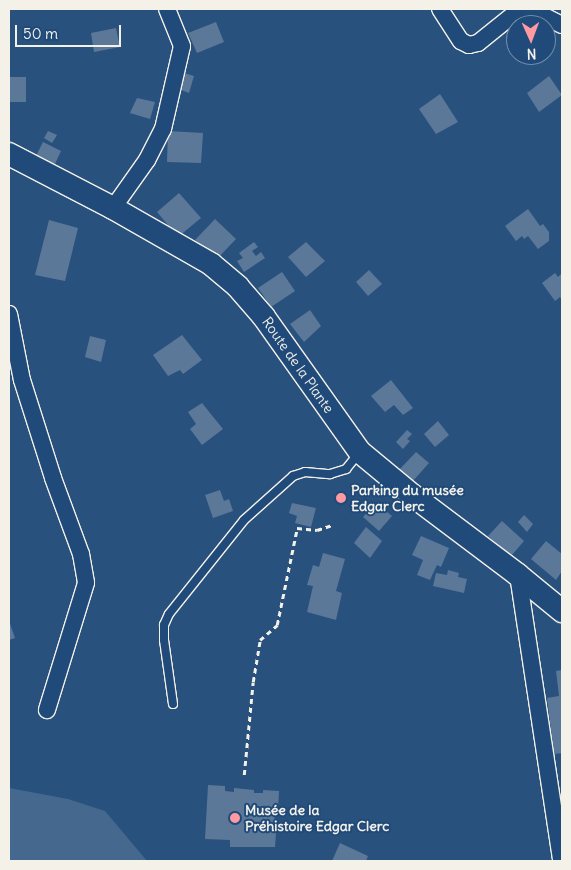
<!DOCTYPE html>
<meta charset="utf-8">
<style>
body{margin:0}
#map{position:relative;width:571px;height:870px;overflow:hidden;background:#28517e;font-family:Delius,sans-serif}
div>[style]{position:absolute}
.green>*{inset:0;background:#45688e}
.building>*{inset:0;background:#5b7899}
.path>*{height:2.5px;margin-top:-1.25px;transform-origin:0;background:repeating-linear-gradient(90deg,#f4f1e8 0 5px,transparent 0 9px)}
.roads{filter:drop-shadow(1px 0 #f4f1e8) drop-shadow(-1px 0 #f4f1e8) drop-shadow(0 1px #f4f1e8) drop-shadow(0 -1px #f4f1e8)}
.lane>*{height:8px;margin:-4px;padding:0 4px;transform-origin:4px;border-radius:4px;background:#1f4a7a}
.street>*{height:16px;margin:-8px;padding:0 8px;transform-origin:8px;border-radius:8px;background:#1f4a7a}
.secondary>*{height:22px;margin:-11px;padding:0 11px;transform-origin:11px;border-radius:11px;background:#1f4a7a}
.dots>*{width:14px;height:14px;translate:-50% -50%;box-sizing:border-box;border:2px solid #1f4a7a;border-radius:50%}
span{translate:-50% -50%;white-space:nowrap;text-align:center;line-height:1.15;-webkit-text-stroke:4px #1f4a7a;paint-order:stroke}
.street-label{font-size:14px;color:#f4f1e8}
.poi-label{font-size:14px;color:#f4f1e8;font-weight:700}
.left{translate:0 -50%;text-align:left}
.frame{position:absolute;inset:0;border:10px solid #f4f1e8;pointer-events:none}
.north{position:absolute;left:506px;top:15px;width:50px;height:50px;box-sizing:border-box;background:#1f4a7a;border:1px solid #748da6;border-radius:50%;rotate:178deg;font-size:14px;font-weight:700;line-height:20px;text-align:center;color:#f4f1e8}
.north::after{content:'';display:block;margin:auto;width:18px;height:22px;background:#ff9aa2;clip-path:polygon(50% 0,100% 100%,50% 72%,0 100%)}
.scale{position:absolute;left:15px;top:25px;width:106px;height:22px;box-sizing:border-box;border:2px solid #f4f1e8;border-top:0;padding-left:6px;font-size:15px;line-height:18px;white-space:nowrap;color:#f4f1e8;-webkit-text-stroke:4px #1f4a7a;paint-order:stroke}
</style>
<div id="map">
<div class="green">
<i style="clip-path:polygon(9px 788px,68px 799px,105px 811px,147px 861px,9px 861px)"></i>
</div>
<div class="building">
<i style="clip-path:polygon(216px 22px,224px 42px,197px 53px,188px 33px)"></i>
<i style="clip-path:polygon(116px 28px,120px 47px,94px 52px,91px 33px)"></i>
<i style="clip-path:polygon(181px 72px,194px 76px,189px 93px,176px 88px)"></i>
<i style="clip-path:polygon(549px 76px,562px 95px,539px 112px,527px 93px)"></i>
<i style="clip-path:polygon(9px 77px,26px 77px,26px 102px,9px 102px)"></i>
<i style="clip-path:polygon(440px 94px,458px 122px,436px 134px,419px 109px)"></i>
<i style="clip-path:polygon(137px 98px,155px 102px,150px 119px,130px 113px)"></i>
<i style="clip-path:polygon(48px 131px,57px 135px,52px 143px,44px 138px)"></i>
<i style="clip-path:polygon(168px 131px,203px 133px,201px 163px,167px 162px)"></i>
<i style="clip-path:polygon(43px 142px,61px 151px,54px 166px,36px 156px)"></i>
<i style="clip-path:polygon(179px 193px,201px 218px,178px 237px,157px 212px)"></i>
<i style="clip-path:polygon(528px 209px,540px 226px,543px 224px,549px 232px,549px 241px,538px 249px,528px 236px,524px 239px,522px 236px,516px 241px,505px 226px)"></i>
<i style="clip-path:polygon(215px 219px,236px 239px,216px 260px,195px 240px)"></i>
<i style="clip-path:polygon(49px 220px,78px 228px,65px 281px,35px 275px)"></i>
<i style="clip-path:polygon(254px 242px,258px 247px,252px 251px,256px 256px,261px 252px,265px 258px,244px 272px,237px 261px,243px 258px,239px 253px)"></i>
<i style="clip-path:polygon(306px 242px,325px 261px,306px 277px,288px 257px)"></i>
<i style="clip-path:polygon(369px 270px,382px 284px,368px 296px,356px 282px)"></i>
<i style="clip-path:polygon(282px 272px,295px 291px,271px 307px,258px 288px)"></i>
<i style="clip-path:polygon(555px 273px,558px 277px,562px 273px,562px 300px,560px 297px,555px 301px,542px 283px)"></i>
<i style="clip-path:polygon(310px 310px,321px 326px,304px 342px,290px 324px)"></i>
<i style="clip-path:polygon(182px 335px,202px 360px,183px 374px,180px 370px,168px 376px,153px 355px)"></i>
<i style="clip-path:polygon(90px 336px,106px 340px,101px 362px,85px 357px)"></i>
<i style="clip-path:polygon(391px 380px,413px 408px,403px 415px,394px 405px,385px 412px,371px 396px)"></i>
<i style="clip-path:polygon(202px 403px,223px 429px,202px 445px,190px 429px,196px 424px,188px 412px)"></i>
<i style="clip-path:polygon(438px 421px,449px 435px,435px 447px,424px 434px)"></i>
<i style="clip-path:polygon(407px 430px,412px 434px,407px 439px,410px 441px,403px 449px,396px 442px)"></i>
<i style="clip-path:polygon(416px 452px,429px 463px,412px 482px,399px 470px)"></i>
<i style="clip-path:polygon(220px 490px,224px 501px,229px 499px,233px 511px,213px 518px,205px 495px)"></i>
<i style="clip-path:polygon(292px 503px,316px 508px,311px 527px,295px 523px,297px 516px,289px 513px)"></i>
<i style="clip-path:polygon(376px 503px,392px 516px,379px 531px,363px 517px)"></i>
<i style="clip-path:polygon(524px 515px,533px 524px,527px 532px,518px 522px)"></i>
<i style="clip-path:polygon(502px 521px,524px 541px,511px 556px,488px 536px)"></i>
<i style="clip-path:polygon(366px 527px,382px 541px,370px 558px,354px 543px)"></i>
<i style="clip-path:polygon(421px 536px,449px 548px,441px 567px,437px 565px,430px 580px,417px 575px,423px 560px,412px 555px)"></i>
<i style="clip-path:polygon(546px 541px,562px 554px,562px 571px,556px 580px,531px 559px)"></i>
<i style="clip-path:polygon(323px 553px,345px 559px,336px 591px,342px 593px,336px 620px,307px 612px,313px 586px,307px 585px,313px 565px,319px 567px)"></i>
<i style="clip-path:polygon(448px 570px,459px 573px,458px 577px,467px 579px,464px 593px,433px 586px,436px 573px,447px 575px)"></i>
<i style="clip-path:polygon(9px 621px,15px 638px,9px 640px)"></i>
<i style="clip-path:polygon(562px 670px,562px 753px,554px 754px,547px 698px,559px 696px,556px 671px)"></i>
<i style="clip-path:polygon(208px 785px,225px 786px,225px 791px,234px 792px,234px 788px,254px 790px,254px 793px,263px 793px,263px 790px,279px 791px,278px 811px,275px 811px,274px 818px,277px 819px,275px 847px,230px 847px,230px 840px,205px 839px)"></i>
<i style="clip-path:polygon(340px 843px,368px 856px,366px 861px,332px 861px)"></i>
</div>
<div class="path">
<i style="left:244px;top:775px;width:93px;rotate:-84.5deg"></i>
<i style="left:253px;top:682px;width:43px;rotate:-80.5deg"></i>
<i style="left:260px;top:640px;width:23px;rotate:-41deg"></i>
<i style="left:277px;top:625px;width:99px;rotate:-78.3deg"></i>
<i style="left:297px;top:528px;width:20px;rotate:6deg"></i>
<i style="left:317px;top:530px;width:16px;rotate:-18deg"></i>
</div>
<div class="roads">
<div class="lane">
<i style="left:173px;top:704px;width:65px;rotate:-98deg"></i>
<i style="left:164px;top:640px;width:15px;rotate:-90deg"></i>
<i style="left:164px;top:625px;width:12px;rotate:-66deg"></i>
<i style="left:169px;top:614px;width:120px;rotate:-51.4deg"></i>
<i style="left:244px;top:520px;width:66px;rotate:-41.9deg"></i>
<i style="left:293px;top:476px;width:13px;rotate:-18deg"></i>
<i style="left:305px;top:472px;width:25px;rotate:5deg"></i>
<i style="left:330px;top:474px;width:17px;rotate:-17deg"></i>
<i style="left:346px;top:469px;width:21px;rotate:-51deg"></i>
</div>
<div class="street">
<i style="left:440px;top:9px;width:38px;rotate:57deg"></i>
<i style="left:461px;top:41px;width:9px;rotate:27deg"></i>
<i style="left:469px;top:45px;width:9px;rotate:-13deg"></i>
<i style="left:478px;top:43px;width:46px;rotate:-38.9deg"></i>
<i style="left:514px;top:14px;width:15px;rotate:-8deg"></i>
<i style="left:529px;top:12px;width:13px;rotate:13deg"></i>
<i style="left:542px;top:15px;width:22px;rotate:27deg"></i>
<i style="left:113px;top:208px;width:59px;rotate:-54.7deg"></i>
<i style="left:147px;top:160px;width:35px;rotate:-63deg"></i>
<i style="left:163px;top:129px;width:85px;rotate:-77.1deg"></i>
<i style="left:182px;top:46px;width:40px;rotate:-112deg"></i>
<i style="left:9px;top:314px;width:67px;rotate:78.9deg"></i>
<i style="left:22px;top:380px;width:103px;rotate:72.4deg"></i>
<i style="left:53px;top:478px;width:81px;rotate:69.8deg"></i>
<i style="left:81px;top:554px;width:29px;rotate:80deg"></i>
<i style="left:86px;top:583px;width:133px;rotate:107.1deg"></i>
<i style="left:518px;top:575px;width:289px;rotate:81.4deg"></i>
</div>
<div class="secondary">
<i style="left:9px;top:154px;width:117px;rotate:27.4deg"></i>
<i style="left:113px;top:208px;width:113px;rotate:29.7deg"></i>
<i style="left:211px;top:264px;width:35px;rotate:40deg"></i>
<i style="left:238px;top:287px;width:40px;rotate:49deg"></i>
<i style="left:264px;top:317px;width:166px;rotate:54.6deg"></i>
<i style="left:360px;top:452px;width:67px;rotate:39.6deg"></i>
<i style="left:412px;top:495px;width:133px;rotate:37deg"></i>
<i style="left:518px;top:575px;width:57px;rotate:39.3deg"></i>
</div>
</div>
<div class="dots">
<i style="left:341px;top:498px;background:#ff9aa2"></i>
<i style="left:235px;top:818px;background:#ff9aa2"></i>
</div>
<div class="street-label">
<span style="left:298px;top:365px;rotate:55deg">Route de la Plante</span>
</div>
<div class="poi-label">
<span class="left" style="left:351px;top:498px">Parking du musée<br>Edgar Clerc</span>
<span class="left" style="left:245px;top:818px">Musée de la<br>Préhistoire Edgar Clerc</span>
</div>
<div class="frame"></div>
<div class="north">N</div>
<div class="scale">50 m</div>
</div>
